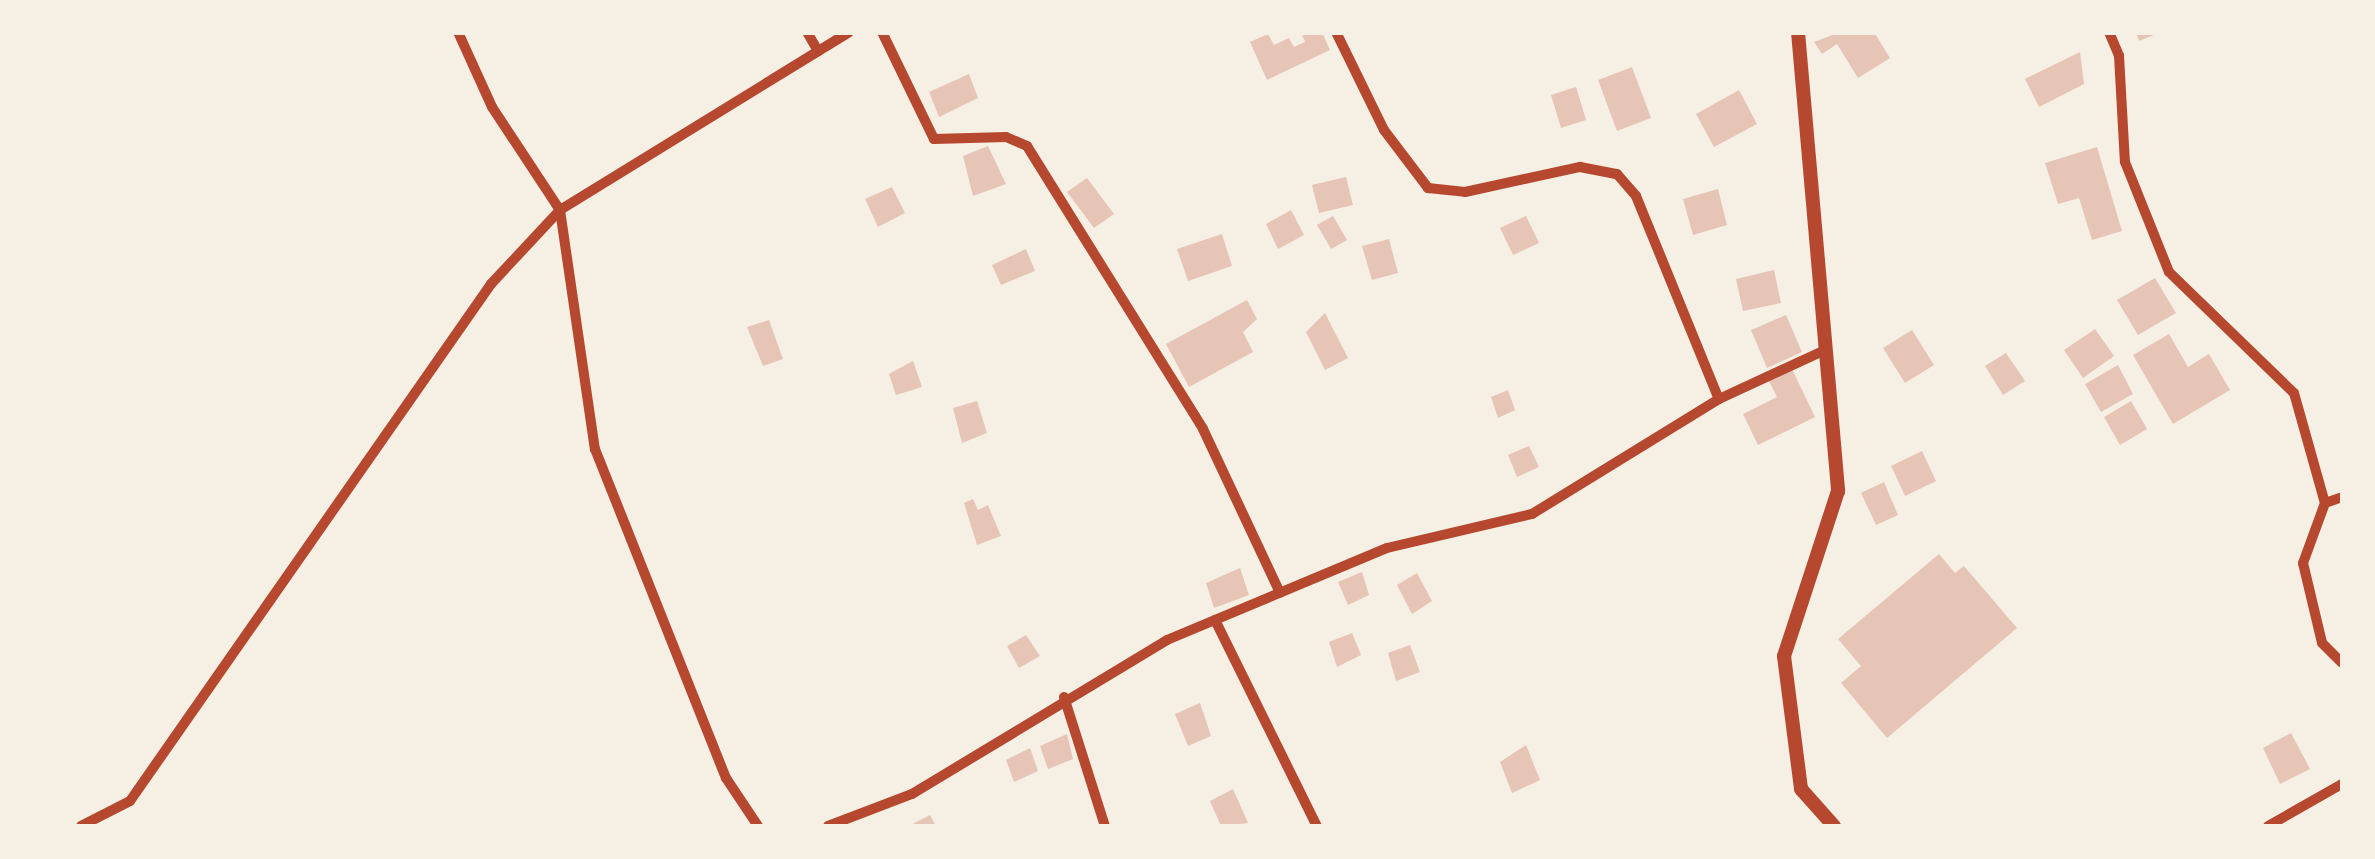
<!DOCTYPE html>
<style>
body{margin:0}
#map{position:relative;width:2375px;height:859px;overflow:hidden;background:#f6efe4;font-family:Karla,sans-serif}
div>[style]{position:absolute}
.building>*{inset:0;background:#e6c5b7}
.minor>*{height:10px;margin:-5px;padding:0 5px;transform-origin:5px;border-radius:5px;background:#b5482f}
.tertiary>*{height:14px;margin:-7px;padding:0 7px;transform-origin:7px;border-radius:7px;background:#b5482f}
span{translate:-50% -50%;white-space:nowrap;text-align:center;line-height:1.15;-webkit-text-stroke:8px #f6efe4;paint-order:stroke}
.frame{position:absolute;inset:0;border:35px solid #f6efe4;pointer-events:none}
</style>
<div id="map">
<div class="building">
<i style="clip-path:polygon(1301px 32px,1322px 32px,1330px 50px,1267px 80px,1250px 42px,1268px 34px,1274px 45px,1289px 38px,1294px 47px,1305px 42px)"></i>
<i style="clip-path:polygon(1840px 32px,1874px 32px,1890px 58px,1858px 78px,1837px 44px,1822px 54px,1814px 42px)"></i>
<i style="clip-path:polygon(2136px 32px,2159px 32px,2159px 33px,2139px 41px)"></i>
<i style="clip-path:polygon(2080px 52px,2084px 84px,2039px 107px,2025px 79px)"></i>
<i style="clip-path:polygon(1632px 67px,1651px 118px,1617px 131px,1598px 80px)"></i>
<i style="clip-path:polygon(969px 74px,978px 98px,939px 117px,929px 92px)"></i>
<i style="clip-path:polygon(1576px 87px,1586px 120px,1561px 128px,1551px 95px)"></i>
<i style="clip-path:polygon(1739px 90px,1757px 124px,1714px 147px,1696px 114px)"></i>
<i style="clip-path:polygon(988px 146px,1006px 184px,973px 196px,963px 156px)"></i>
<i style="clip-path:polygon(2097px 147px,2122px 231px,2092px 240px,2079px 198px,2058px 204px,2045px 163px)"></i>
<i style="clip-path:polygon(1346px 177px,1353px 205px,1319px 213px,1312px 185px)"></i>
<i style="clip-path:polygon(1087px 178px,1114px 214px,1094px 228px,1067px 192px)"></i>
<i style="clip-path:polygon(892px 187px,905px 213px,878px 227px,865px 199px)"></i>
<i style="clip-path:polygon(1718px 189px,1727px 225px,1693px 235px,1683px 199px)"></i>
<i style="clip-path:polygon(1291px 210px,1304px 235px,1278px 249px,1266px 224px)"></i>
<i style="clip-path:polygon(1333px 216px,1347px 240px,1331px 249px,1317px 225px)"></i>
<i style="clip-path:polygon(1526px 216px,1539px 243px,1513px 255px,1500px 228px)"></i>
<i style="clip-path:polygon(1222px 234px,1232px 266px,1188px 281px,1177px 249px)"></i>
<i style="clip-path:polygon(1389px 239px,1398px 273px,1372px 280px,1362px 246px)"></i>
<i style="clip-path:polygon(1026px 249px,1035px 271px,1001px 285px,992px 265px)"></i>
<i style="clip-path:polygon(1774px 270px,1781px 303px,1743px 311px,1736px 279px)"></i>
<i style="clip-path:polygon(2155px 278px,2176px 313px,2138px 335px,2117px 300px)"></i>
<i style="clip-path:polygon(1247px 300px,1257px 319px,1243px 332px,1253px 352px,1189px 387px,1166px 344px)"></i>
<i style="clip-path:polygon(1325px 313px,1348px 358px,1325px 370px,1306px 332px)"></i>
<i style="clip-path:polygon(1786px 315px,1802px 352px,1767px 368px,1751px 330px)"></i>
<i style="clip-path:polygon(769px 320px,783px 359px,763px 366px,747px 327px)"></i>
<i style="clip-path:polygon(2095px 329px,2114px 356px,2083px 378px,2064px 350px)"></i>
<i style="clip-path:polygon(1912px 330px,1934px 365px,1905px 383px,1883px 348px)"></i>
<i style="clip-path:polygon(2169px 334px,2188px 367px,2209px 354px,2230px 390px,2173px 424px,2133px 355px)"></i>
<i style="clip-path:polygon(2006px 353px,2025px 381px,2003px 395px,1985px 366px)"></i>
<i style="clip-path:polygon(913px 361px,922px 387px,896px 395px,889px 374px)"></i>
<i style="clip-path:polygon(2118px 365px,2133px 394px,2101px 412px,2085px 384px)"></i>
<i style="clip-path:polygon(1792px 369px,1815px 417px,1758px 445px,1743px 414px,1777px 397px,1769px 381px)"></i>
<i style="clip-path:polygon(1508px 390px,1515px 410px,1498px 418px,1491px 397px)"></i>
<i style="clip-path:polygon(977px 401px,987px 433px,962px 443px,953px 408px)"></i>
<i style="clip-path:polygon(2131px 401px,2147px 429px,2120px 445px,2104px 417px)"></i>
<i style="clip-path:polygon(1529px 446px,1539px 467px,1517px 477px,1508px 455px)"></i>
<i style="clip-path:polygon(1922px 451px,1936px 481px,1905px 496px,1891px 466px)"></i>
<i style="clip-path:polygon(1884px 482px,1898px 515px,1876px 525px,1861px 493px)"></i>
<i style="clip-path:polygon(973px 499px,978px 510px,988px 505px,1001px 536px,977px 545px,964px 503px)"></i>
<i style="clip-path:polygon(1939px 554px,1955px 573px,1964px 566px,2017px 628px,1887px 738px,1841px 683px,1861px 666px,1838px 639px)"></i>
<i style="clip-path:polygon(1240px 568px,1249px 595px,1214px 608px,1206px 583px)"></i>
<i style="clip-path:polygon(1362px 572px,1369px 595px,1348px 605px,1338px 582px)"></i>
<i style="clip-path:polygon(1417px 573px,1432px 601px,1412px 614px,1397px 585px)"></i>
<i style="clip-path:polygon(1352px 633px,1361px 655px,1337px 667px,1329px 642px)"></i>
<i style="clip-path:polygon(1026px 635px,1040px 656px,1019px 668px,1007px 646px)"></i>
<i style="clip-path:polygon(1410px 645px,1420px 672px,1396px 681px,1388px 653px)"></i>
<i style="clip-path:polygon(1200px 703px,1211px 736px,1188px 746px,1175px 714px)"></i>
<i style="clip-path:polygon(2291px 733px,2310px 769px,2280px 784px,2263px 748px)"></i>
<i style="clip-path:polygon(1067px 734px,1073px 759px,1048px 769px,1040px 746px)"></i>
<i style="clip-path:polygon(1526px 745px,1540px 780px,1512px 793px,1500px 762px)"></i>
<i style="clip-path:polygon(1030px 748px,1038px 771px,1014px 782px,1006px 760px)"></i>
<i style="clip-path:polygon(1233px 789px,1248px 823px,1221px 826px,1210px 801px)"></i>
<i style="clip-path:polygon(930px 815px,936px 826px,909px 826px)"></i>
</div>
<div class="minor">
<i style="left:458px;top:32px;width:82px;rotate:65.6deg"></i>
<i style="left:492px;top:107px;width:123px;rotate:56.6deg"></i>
<i style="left:560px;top:210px;width:242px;rotate:81.7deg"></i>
<i style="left:595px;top:449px;width:354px;rotate:68.3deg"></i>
<i style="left:726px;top:778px;width:58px;rotate:56.3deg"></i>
<i style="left:807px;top:32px;width:22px;rotate:60deg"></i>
<i style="left:882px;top:32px;width:119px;rotate:64.1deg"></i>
<i style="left:934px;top:139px;width:72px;rotate:-1.6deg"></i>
<i style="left:1006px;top:137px;width:23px;rotate:23deg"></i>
<i style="left:1027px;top:146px;width:333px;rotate:58.1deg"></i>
<i style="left:1203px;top:429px;width:181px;rotate:64.8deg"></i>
<i style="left:1336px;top:32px;width:109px;rotate:63.9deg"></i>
<i style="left:1384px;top:130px;width:73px;rotate:52.8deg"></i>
<i style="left:1428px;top:188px;width:37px;rotate:6deg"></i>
<i style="left:1465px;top:192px;width:118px;rotate:-12.3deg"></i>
<i style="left:1580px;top:167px;width:38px;rotate:11deg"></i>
<i style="left:1617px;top:174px;width:29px;rotate:49deg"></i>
<i style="left:1636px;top:196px;width:219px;rotate:67.8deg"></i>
<i style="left:2109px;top:32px;width:26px;rotate:67deg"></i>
<i style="left:2119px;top:56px;width:106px;rotate:86.8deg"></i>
<i style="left:2125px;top:162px;width:118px;rotate:68.2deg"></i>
<i style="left:2169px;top:272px;width:174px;rotate:44.1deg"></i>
<i style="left:2294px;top:393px;width:114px;rotate:74.3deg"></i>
<i style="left:2325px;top:503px;width:64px;rotate:110.1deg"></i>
<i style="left:2303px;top:563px;width:82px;rotate:76.6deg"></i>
<i style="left:2322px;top:643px;width:28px;rotate:45deg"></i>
<i style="left:2325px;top:503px;width:18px;rotate:-19deg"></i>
<i style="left:1215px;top:620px;width:230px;rotate:63.7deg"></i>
<i style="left:1064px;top:697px;width:135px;rotate:72.4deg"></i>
<i style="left:81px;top:826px;width:55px;rotate:-27deg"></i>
<i style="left:130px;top:801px;width:631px;rotate:-55.07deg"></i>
<i style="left:491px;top:284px;width:101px;rotate:-47deg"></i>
<i style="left:560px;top:210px;width:339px;rotate:-31.6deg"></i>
<i style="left:828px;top:826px;width:90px;rotate:-20.9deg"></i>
<i style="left:912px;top:794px;width:298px;rotate:-31.1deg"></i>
<i style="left:1167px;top:640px;width:238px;rotate:-22.7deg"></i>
<i style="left:1387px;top:548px;width:149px;rotate:-13.2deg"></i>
<i style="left:1532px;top:514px;width:220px;rotate:-31.6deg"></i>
<i style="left:1719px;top:399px;width:117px;rotate:-24.8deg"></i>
<i style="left:2268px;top:826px;width:85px;rotate:-29.6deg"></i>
</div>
<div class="tertiary">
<i style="left:1798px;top:32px;width:461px;rotate:85deg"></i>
<i style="left:1838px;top:491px;width:174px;rotate:108.1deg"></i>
<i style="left:1784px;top:656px;width:134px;rotate:82.7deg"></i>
<i style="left:1801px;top:789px;width:50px;rotate:48.3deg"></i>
</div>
<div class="frame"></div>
</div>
